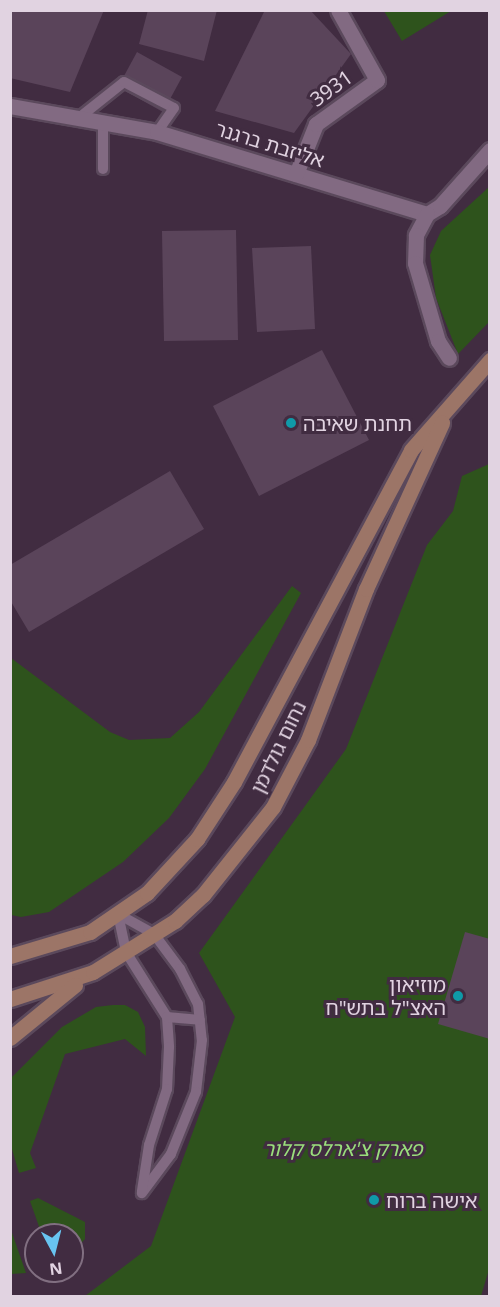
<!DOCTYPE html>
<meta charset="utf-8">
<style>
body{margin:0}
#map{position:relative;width:500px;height:1307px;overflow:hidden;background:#412c41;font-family:Georgia,"Noto Sans Hebrew",serif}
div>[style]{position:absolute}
.green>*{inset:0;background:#2e531c}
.building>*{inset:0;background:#5a445a}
.roads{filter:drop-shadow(2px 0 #5b495c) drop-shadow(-2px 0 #5b495c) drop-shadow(0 2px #5b495c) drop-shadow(0 -2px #5b495c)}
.lane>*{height:10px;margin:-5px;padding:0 5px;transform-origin:5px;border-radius:5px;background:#826a82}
.street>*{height:15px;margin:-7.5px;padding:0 7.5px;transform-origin:7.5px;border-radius:7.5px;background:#826a82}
.secondary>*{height:15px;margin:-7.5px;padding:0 7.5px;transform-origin:7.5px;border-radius:7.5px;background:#9c7567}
.dots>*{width:16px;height:16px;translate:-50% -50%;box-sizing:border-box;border:3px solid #412c41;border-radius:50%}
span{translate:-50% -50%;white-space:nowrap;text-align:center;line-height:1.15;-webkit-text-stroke:6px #412c41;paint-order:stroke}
.street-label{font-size:20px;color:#e1d3e1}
.poi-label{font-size:20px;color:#e1d3e1}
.left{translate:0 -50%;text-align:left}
.right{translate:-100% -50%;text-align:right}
.park-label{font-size:20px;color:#9adf7c;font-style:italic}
.frame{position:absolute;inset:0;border:12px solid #e1d3e1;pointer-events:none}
.north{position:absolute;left:24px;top:1223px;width:60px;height:60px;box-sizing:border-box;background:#412c41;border:2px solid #816f81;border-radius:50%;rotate:173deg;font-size:16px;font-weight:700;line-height:24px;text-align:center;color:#e1d3e1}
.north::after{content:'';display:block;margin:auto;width:21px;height:27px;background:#68c4f0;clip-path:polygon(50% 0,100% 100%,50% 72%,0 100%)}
</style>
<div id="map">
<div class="green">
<i style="clip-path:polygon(384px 11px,451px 11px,402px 41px)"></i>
<i style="clip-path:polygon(489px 187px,489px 322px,458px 354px,436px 298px,430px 255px,441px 231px)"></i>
<i style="clip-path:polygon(489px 464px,490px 1266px,481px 1296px,85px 1296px,151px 1246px,235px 1017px,199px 953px,346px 749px,427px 545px,453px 511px,462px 476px)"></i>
<i style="clip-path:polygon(292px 586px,301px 593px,205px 769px,169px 818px,123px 862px,49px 912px,21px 917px,11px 915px,11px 658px,110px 732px,129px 740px,170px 738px,199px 712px)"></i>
<i style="clip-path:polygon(113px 1005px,125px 1005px,138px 1012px,145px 1027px,146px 1056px,125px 1039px,65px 1054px,30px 1153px,36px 1168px,19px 1173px,11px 1146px,11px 1078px,62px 1027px,96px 1007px)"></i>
<i style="clip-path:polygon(38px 1198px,85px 1222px,85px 1239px,77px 1248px,72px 1250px,72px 1235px,42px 1235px,30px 1201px)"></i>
<i style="clip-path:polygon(10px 1230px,11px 1230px,26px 1273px,11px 1274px)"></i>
</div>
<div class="building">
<i style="clip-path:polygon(10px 10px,104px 10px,70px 92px,10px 78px)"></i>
<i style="clip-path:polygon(148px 10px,217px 10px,204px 61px,139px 44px)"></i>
<i style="clip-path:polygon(265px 10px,310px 10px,351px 54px,294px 133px,215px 111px)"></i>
<i style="clip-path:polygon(137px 52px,182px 77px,163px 112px,118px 87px)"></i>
<i style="clip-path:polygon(236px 230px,238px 340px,164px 341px,162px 231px)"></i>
<i style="clip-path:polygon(311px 246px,315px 329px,257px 332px,252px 248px)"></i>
<i style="clip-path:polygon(322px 350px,369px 440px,259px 496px,213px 406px)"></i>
<i style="clip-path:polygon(170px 471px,204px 529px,29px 632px,10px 600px,10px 565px)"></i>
<i style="clip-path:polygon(465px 932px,490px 939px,490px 1039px,438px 1024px)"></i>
</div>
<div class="roads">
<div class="lane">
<i style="left:80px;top:117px;width:56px;rotate:-38.5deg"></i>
<i style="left:124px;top:82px;width:56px;rotate:27.5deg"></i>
<i style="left:174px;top:108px;width:29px;rotate:125deg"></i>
<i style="left:103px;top:169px;width:47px;rotate:-90deg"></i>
<i style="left:118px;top:914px;width:41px;rotate:29.1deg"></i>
<i style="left:154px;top:934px;width:44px;rotate:53.4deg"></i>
<i style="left:180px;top:969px;width:39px;rotate:63deg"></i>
<i style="left:198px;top:1004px;width:36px;rotate:84deg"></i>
<i style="left:202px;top:1040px;width:52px;rotate:96.6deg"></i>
<i style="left:196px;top:1092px;width:67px;rotate:112deg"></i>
<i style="left:171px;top:1154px;width:49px;rotate:126.6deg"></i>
<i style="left:118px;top:914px;width:39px;rotate:78deg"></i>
<i style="left:126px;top:952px;width:77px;rotate:57.8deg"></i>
<i style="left:167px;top:1017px;width:30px;rotate:86deg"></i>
<i style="left:169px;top:1047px;width:42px;rotate:92.7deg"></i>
<i style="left:167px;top:1089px;width:59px;rotate:107.8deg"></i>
<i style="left:149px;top:1145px;width:47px;rotate:98.7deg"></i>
<i style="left:167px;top:1017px;width:33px;rotate:5deg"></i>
</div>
<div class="street">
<i style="left:10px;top:106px;width:149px;rotate:10deg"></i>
<i style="left:157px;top:132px;width:282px;rotate:16.9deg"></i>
<i style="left:427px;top:214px;width:15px;rotate:-32deg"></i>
<i style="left:440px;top:206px;width:75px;rotate:-48.2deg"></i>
<i style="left:296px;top:174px;width:54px;rotate:-68.2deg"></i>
<i style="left:316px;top:124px;width:75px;rotate:-35.8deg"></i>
<i style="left:377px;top:80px;width:80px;rotate:-119.1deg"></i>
<i style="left:427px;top:214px;width:24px;rotate:118deg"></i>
<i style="left:416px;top:235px;width:28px;rotate:92deg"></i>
<i style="left:415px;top:263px;width:81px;rotate:73.6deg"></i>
<i style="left:438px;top:341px;width:20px;rotate:57deg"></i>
</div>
<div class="secondary">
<i style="left:10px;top:956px;width:84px;rotate:-16.7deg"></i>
<i style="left:90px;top:932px;width:69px;rotate:-34.4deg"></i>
<i style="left:147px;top:893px;width:74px;rotate:-47.2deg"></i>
<i style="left:197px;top:839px;width:68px;rotate:-57deg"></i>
<i style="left:234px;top:782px;width:376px;rotate:-61.9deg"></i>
<i style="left:411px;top:450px;width:120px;rotate:-48.7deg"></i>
<i style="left:10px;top:999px;width:87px;rotate:-18deg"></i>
<i style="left:93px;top:972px;width:97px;rotate:-31.9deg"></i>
<i style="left:175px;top:921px;width:38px;rotate:-43deg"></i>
<i style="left:203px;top:895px;width:112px;rotate:-51.5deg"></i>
<i style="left:273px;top:807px;width:76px;rotate:-62.4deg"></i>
<i style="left:308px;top:740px;width:162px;rotate:-69deg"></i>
<i style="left:366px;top:589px;width:183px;rotate:-65.4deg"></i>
<i style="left:10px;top:1038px;width:84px;rotate:-39.2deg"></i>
</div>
</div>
<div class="dots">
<i style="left:291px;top:423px;background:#0f9aa8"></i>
<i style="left:458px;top:996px;background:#0f9aa8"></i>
<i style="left:374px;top:1200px;background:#0f9aa8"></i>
</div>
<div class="street-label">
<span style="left:331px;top:88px;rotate:-36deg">3931</span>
<span style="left:270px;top:144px;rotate:17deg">אליזבת ברגנר</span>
<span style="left:278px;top:747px;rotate:-64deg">נחום גולדמן</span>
</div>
<div class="poi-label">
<span class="left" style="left:303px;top:423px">תחנת שאיבה</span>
<span class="right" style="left:446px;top:996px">מוזיאון<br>האצ"ל בתש"ח</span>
<span class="left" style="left:386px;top:1200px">אישה ברוח</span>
</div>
<div class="park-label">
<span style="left:343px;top:1148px">פארק צ'ארלס קלור</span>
</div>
<div class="frame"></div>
<div class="north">N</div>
</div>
